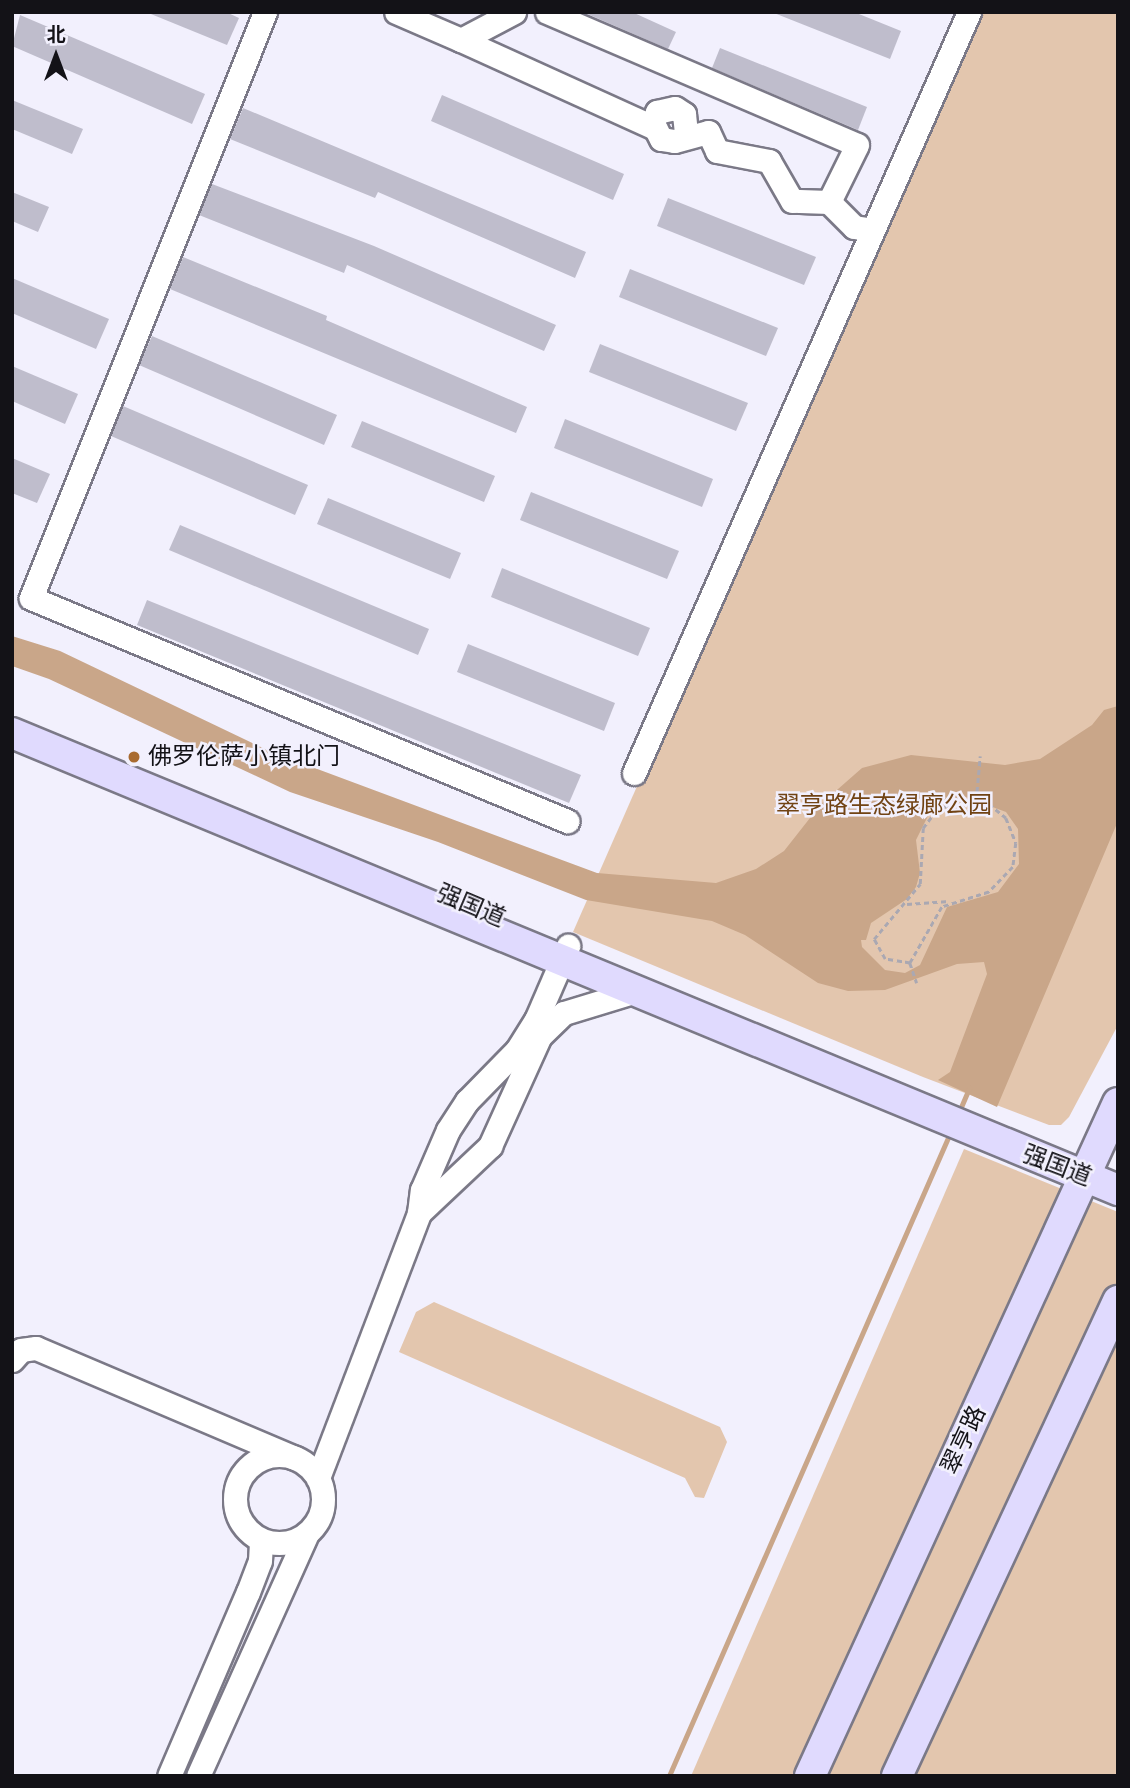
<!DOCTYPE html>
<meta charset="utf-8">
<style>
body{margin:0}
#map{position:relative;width:1130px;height:1788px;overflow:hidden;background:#f2f0fd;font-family:"Roboto Condensed","Noto Sans SC",sans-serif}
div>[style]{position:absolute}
.green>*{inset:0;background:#e3c6ae}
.water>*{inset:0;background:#c9a689}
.stream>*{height:4.5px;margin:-2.25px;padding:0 2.25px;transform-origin:2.25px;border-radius:2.25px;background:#c9a689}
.building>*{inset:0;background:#bfbdcc}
.path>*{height:2.5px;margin-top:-1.25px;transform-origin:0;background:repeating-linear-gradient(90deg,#aaa8b2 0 5px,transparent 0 8.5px)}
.roads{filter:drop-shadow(2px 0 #7b7987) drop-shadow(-2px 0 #7b7987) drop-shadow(0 2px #7b7987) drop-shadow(0 -2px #7b7987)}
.minor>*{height:23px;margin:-11.5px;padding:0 11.5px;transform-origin:11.5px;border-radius:11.5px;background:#fff}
.minor>.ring{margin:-11.5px;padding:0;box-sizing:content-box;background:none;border:23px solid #fff;border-radius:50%}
.major>*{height:30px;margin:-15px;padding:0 15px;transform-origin:15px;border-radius:15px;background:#e0dafe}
.dots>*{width:19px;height:19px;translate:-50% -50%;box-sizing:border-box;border:4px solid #f2f0fd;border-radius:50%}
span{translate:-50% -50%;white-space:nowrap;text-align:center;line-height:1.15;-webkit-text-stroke:5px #f2f0fd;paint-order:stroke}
.poi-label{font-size:24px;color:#131217}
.left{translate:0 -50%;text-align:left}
.park-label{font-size:24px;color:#714314}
.street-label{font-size:24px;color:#131217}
.frame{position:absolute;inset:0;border:14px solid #131217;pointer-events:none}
.north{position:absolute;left:21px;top:21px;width:70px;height:70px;-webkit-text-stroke:5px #f2f0fd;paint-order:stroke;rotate:0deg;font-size:19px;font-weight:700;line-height:28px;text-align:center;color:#131217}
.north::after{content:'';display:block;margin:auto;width:24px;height:32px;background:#131217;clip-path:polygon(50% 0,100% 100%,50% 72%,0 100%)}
</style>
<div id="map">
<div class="green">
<i style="clip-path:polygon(977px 12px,1118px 12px,1118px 1025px,1069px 1117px,1061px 1125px,1049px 1125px,923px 1077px,573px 932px)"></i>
<i style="clip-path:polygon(964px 1149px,1118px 1212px,1118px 1776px,691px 1776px)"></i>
<i style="clip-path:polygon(434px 1302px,720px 1427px,727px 1442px,704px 1498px,695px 1497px,685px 1478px,399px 1352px,416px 1312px)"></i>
</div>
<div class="water">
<i style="clip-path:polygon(evenodd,12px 636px,60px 651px,269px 751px,597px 873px,716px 883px,756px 869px,784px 851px,821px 804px,862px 768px,911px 755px,1005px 765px,1040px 759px,1092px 725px,1104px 710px,1118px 706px,1118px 821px,997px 1107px,938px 1080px,950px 1072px,987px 974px,984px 962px,957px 964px,885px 990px,848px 991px,818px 983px,745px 935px,712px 921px,586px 900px,438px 842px,290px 792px,49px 679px,12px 666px,12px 636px,963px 796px,1006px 812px,1018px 829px,1019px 864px,998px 892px,947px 907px,920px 965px,905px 973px,885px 970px,862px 947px,861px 940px,866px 940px,871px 923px,907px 899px,916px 887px,920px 873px,916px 840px,930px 812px,963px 796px)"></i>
</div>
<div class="stream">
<i style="left:959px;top:1112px;width:26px;rotate:-67deg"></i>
<i style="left:669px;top:1776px;width:702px;rotate:-66.39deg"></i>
</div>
<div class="building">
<i style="clip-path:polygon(146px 12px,226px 12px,239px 18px,227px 45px)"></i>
<i style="clip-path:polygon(583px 12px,632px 12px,676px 32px,668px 49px)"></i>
<i style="clip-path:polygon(854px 12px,901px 31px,890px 59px,774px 13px)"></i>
<i style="clip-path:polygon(20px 15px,205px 94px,192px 124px,12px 46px)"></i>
<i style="clip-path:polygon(720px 48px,867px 107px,858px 130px,712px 68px)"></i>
<i style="clip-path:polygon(442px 95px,624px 174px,613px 200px,431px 121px)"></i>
<i style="clip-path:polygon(12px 100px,83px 129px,72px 154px,12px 129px)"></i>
<i style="clip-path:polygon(243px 108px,586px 252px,575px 278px,378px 192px,375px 198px,230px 139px)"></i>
<i style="clip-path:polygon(212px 184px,374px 246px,556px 325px,544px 351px,347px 265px,344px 273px,199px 215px)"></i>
<i style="clip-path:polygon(12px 192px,49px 207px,38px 232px,12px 221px)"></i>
<i style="clip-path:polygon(668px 198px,816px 257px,804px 285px,657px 226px)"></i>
<i style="clip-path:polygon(183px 257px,327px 316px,326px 320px,527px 407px,516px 433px,170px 289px)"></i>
<i style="clip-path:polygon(630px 269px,778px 328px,766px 356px,619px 297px)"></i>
<i style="clip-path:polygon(12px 278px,109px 319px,96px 349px,12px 313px)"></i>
<i style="clip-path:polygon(152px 336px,337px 415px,324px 445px,139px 365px)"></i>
<i style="clip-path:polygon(600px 344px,748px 403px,736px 431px,589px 372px)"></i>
<i style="clip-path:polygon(12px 366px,78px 394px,65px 424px,12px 401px)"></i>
<i style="clip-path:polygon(123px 406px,308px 485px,295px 515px,111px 436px)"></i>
<i style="clip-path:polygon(565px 419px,713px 479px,702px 507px,554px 448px)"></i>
<i style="clip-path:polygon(362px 421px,495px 476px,484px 502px,351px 447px)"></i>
<i style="clip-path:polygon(12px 458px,50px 474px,37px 503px,12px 493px)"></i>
<i style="clip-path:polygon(531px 492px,679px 551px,667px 579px,520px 520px)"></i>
<i style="clip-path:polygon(328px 498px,461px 553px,450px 579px,317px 524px)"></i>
<i style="clip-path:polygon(180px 525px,429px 629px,418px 655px,169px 550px)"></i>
<i style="clip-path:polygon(502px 568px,650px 628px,638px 656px,491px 597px)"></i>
<i style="clip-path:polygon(147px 600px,581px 775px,569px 803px,137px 625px)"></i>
<i style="clip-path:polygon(468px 644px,615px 703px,604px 731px,457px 672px)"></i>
</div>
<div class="path">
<i style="left:961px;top:799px;width:28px;rotate:10deg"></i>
<i style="left:989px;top:804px;width:22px;rotate:39deg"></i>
<i style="left:1006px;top:818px;width:27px;rotate:68deg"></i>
<i style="left:1016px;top:843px;width:24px;rotate:97deg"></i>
<i style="left:1013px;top:867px;width:35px;rotate:134deg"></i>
<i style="left:989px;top:892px;width:49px;rotate:162.3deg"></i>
<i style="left:942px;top:907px;width:64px;rotate:119.7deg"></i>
<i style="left:910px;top:963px;width:25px;rotate:-171deg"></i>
<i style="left:885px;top:959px;width:23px;rotate:-119deg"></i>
<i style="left:874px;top:939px;width:72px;rotate:-50.1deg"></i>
<i style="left:920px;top:884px;width:56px;rotate:-86.9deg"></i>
<i style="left:923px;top:828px;width:21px;rotate:-53deg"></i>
<i style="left:936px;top:811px;width:28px;rotate:-26deg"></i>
<i style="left:976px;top:800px;width:44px;rotate:-84.8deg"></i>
<i style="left:907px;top:904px;width:42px;rotate:-4.1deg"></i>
<i style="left:910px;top:963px;width:21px;rotate:71deg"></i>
</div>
<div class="roads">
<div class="minor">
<i style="left:265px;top:12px;width:631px;rotate:111.77deg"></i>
<i style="left:31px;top:598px;width:581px;rotate:22.59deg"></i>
<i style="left:396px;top:12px;width:71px;rotate:23.3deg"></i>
<i style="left:461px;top:40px;width:60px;rotate:-27.8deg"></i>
<i style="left:547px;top:12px;width:337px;rotate:23.2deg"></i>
<i style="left:857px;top:145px;width:64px;rotate:116.2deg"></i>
<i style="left:829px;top:202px;width:37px;rotate:-178deg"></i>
<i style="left:792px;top:201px;width:46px;rotate:-119.9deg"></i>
<i style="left:769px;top:161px;width:53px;rotate:-169.1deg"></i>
<i style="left:717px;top:151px;width:21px;rotate:-115deg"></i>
<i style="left:708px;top:132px;width:35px;rotate:165deg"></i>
<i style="left:674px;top:141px;width:13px;rotate:-171deg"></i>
<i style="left:661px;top:139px;width:18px;rotate:-117deg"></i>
<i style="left:653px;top:123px;width:12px;rotate:-70deg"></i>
<i style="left:657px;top:112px;width:18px;rotate:-13deg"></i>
<i style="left:675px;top:108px;width:11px;rotate:34deg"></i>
<i style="left:684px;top:114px;width:20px;rotate:84deg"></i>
<i style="left:461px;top:40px;width:213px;rotate:24.4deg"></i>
<i style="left:829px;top:202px;width:35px;rotate:45deg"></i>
<i style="left:854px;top:227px;width:19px;rotate:9deg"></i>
<i style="left:634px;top:773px;width:831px;rotate:-66.24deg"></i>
<i style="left:419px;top:1213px;width:23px;rotate:-83deg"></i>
<i style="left:422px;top:1190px;width:65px;rotate:-66.6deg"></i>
<i style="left:448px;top:1130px;width:35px;rotate:-57deg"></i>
<i style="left:467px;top:1101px;width:71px;rotate:-45.6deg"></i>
<i style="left:517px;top:1050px;width:36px;rotate:-58deg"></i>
<i style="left:536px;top:1020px;width:81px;rotate:-66.6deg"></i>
<i style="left:12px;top:1360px;width:13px;rotate:-48deg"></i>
<i style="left:21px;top:1350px;width:15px;rotate:-8deg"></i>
<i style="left:36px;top:1348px;width:281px;rotate:23deg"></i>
<i class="ring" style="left:235px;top:1455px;width:65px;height:65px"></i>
<i style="left:318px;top:1478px;width:284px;rotate:-69.1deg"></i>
<i style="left:419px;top:1213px;width:98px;rotate:-43.3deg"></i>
<i style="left:490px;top:1146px;width:121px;rotate:-65.6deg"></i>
<i style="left:540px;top:1036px;width:33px;rotate:-44deg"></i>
<i style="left:564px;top:1013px;width:72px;rotate:-16.9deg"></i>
<i style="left:169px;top:1776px;width:200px;rotate:-66.8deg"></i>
<i style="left:248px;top:1592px;width:33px;rotate:-69deg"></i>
<i style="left:260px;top:1561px;width:21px;rotate:-87deg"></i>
<i style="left:198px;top:1776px;width:265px;rotate:-65.8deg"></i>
</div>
<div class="major">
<i style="left:12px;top:733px;width:1197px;rotate:22.45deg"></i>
<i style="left:810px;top:1776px;width:740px;rotate:-65.41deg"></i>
<i style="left:897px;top:1776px;width:524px;rotate:-65.05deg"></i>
</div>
</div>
<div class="dots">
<i style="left:134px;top:757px;background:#a96b30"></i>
</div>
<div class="poi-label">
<span class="left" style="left:148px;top:757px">佛罗伦萨小镇北门</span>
</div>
<div class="park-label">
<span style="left:884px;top:806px">翠亨路生态绿廊公园</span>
</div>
<div class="street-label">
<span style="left:471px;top:906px;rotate:23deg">强国道</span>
<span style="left:1057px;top:1166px;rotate:21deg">强国道</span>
<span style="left:964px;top:1440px;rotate:-65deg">翠亨路</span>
</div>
<div class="frame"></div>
<div class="north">北</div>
</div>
